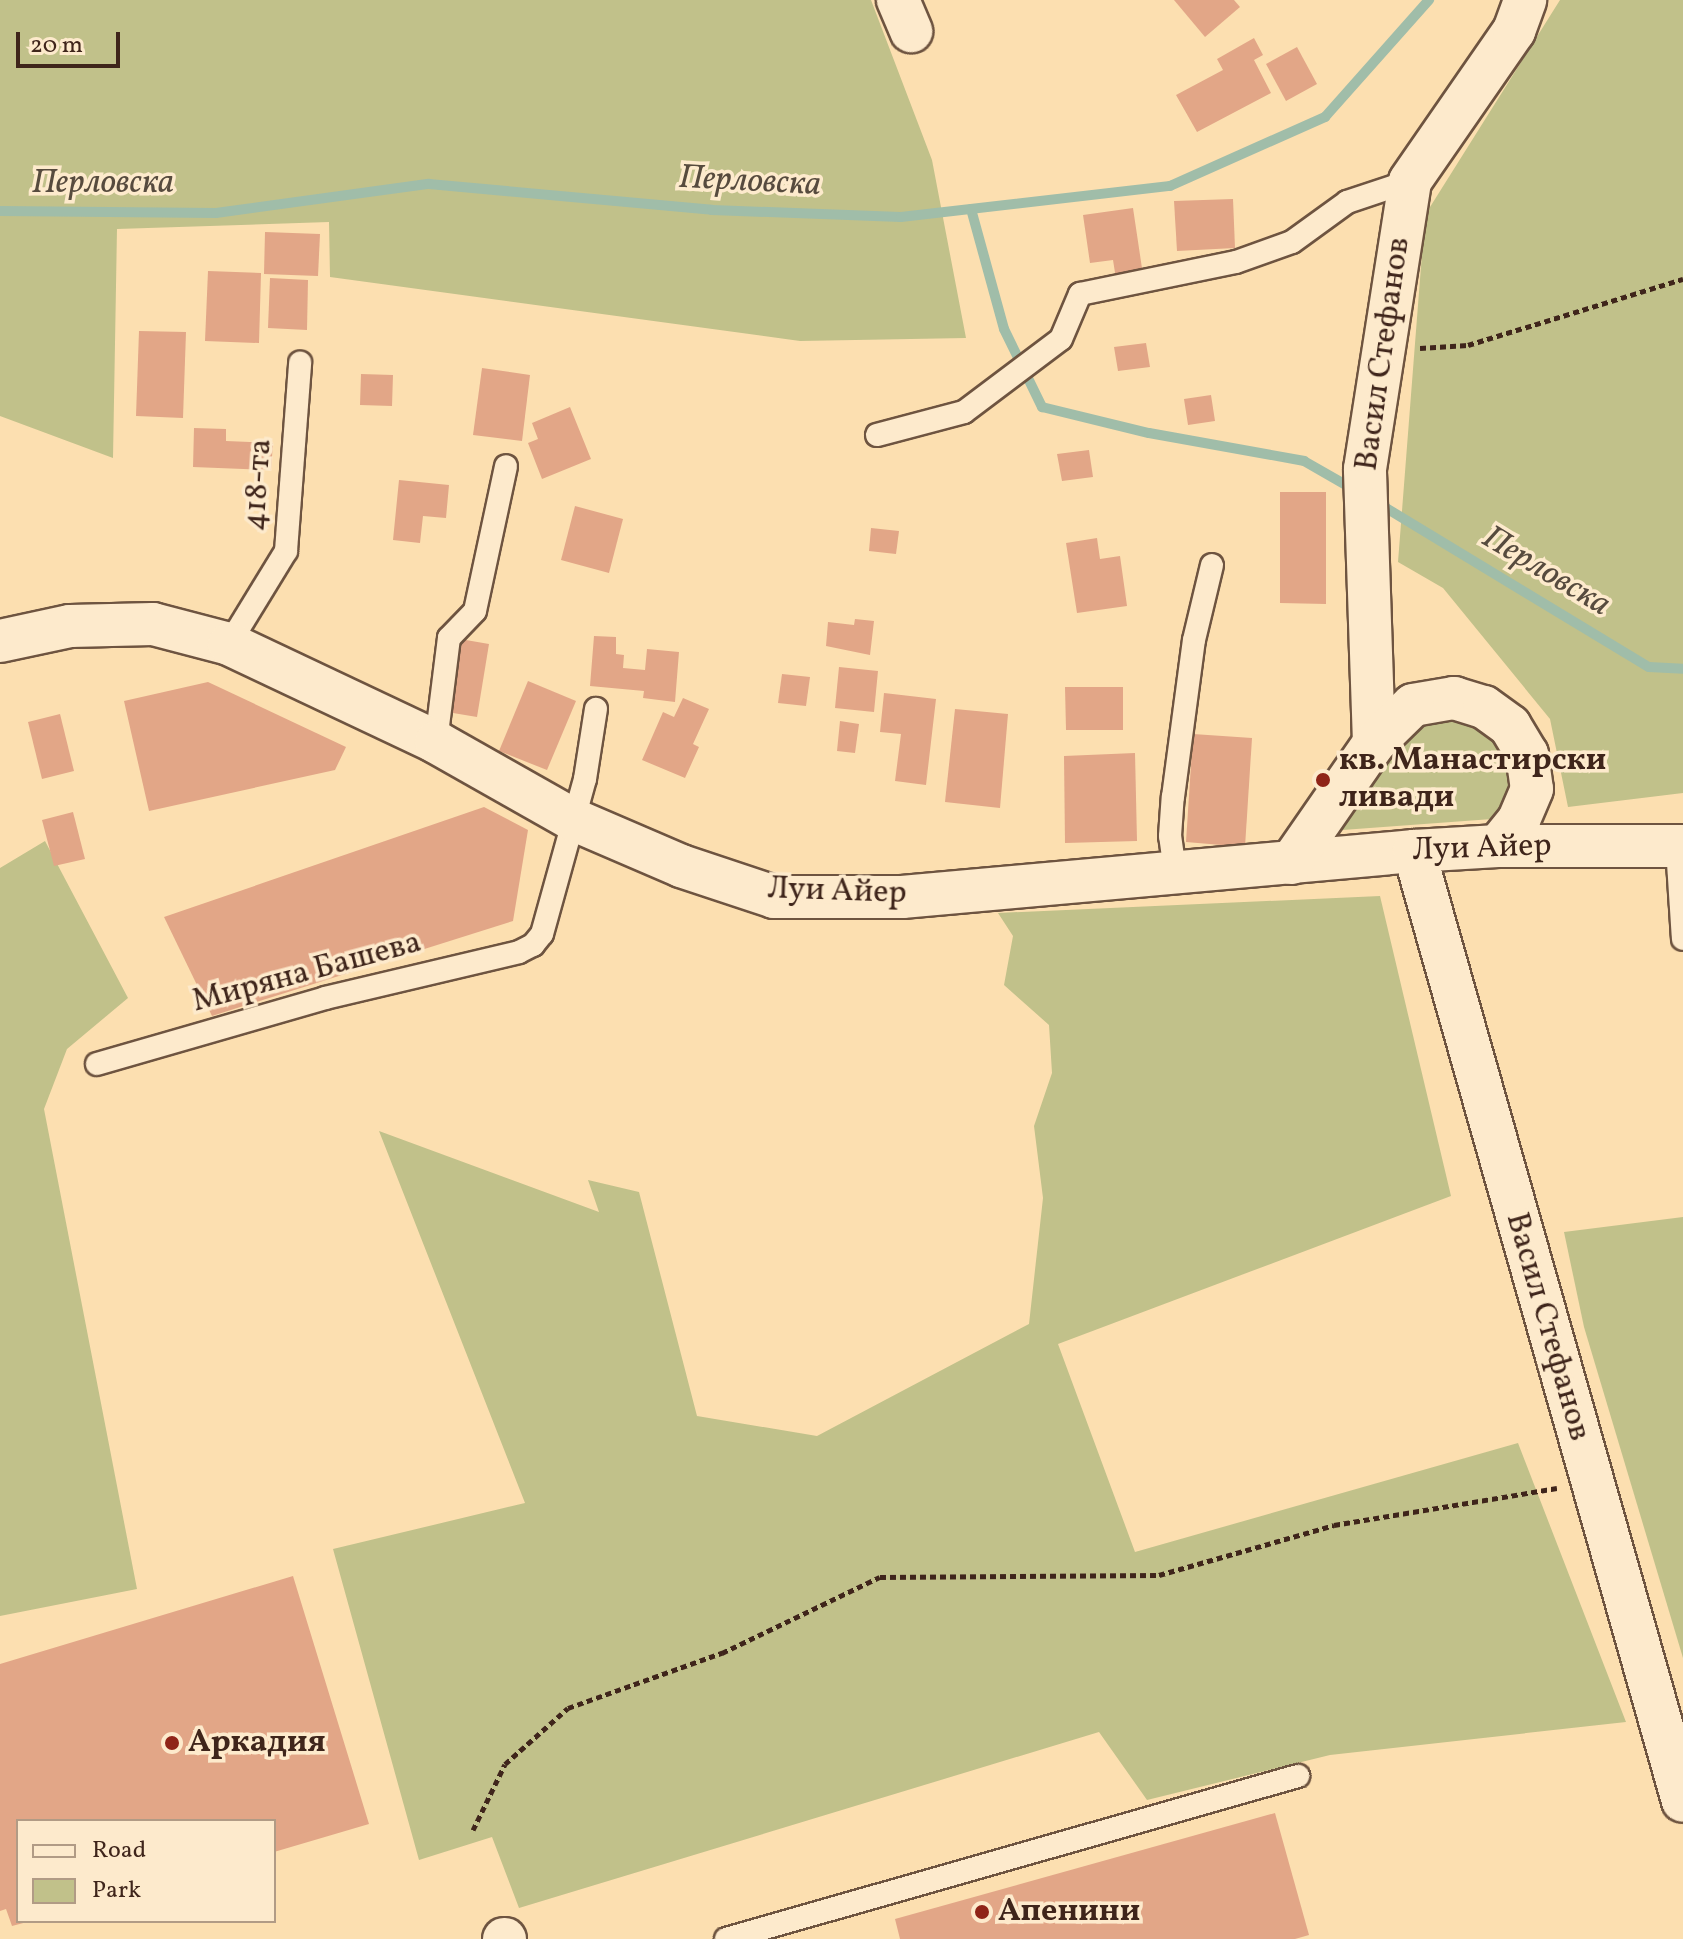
<!DOCTYPE html>
<meta charset="utf-8">
<style>
body{margin:0}
#map{position:relative;width:1683px;height:1939px;overflow:hidden;background:#fcdfb0;font-family:Vollkorn,serif}
div>[style]{position:absolute}
.green>*{inset:0;background:#c1c18a}
.stream>*{height:10px;margin:-5px;padding:0 5px;transform-origin:5px;border-radius:5px;background:#a0bda9}
.building>*{inset:0;background:#e2a687}
.path>*{height:5px;margin-top:-2.5px;transform-origin:0;background:repeating-linear-gradient(90deg,#3f251b 0 6px,transparent 0 10px)}
.roads{filter:drop-shadow(2px 0 #6e5440) drop-shadow(-2px 0 #6e5440) drop-shadow(0 2px #6e5440) drop-shadow(0 -2px #6e5440)}
.service>*{height:22px;margin:-11px;padding:0 11px;transform-origin:11px;border-radius:11px;background:#fdeacc}
.minor>*{height:42px;margin:-21px;padding:0 21px;transform-origin:21px;border-radius:21px;background:#fdeacc}
.dots>*{width:22px;height:22px;translate:-50% -50%;box-sizing:border-box;border:4px solid #fdeacc;border-radius:50%}
span{translate:-50% -50%;white-space:nowrap;text-align:center;line-height:1.15;-webkit-text-stroke:7px #fdeacc;paint-order:stroke}
.street-label{font-size:32px;color:#3f251b}
.poi-label{font-size:32px;color:#3f251b;font-weight:700}
.left{translate:0 -50%;text-align:left}
.water-label{font-size:34px;color:#574b3e;font-style:italic}
.legend{position:absolute;left:16px;top:1819px;width:260px;height:104px;box-sizing:border-box;background:#fdeacc;border:2px solid #b19b85;margin:0;padding:10px 14px;list-style:none;font-size:24px;color:#3f251b}
.legend li{display:flex;align-items:center;gap:16px;height:40px}
.legend b{width:40px;border:2px solid #b19b85}
.scale{position:absolute;left:16px;top:32px;width:104px;height:36px;box-sizing:border-box;border:4px solid #3f251b;border-top:0;padding-left:10px;font-size:24px;line-height:28px;white-space:nowrap;color:#3f251b;-webkit-text-stroke:6px #fdeacc;paint-order:stroke}
</style>
<div id="map">
<div class="green">
<i style="clip-path:polygon(0 0,871px 0,932px 160px,966px 338px,800px 341px,330px 277px,329px 222px,117px 229px,113px 458px,0 416px)"></i>
<i style="clip-path:polygon(1560px 0,1683px 0,1683px 793px,1568px 807px,1550px 719px,1443px 588px,1398px 562px,1425px 215px)"></i>
<i style="clip-path:polygon(1443px 717px,1492px 729px,1508px 754px,1513px 781px,1507px 802px,1492px 819px,1329px 831px,1386px 757px,1417px 726px)"></i>
<i style="clip-path:polygon(45px 841px,128px 998px,67px 1049px,44px 1109px,137px 1589px,0 1616px,0 868px)"></i>
<i style="clip-path:polygon(1380px 896px,1451px 1196px,1058px 1344px,1135px 1552px,1518px 1443px,1626px 1722px,1330px 1755px,1147px 1800px,1099px 1732px,519px 1908px,492px 1837px,419px 1860px,333px 1549px,525px 1503px,379px 1131px,599px 1212px,588px 1180px,639px 1192px,697px 1416px,817px 1436px,1029px 1324px,1043px 1198px,1034px 1126px,1052px 1073px,1049px 1025px,1004px 985px,1013px 936px,998px 913px)"></i>
<i style="clip-path:polygon(1683px 1217px,1683px 1658px,1584px 1327px,1564px 1232px)"></i>
</div>
<div class="stream">
<i style="left:971px;top:209px;width:124px;rotate:74.6deg"></i>
<i style="left:1004px;top:329px;width:87px;rotate:64deg"></i>
<i style="left:1042px;top:407px;width:110px;rotate:13.7deg"></i>
<i style="left:1149px;top:433px;width:158px;rotate:10.2deg"></i>
<i style="left:1304px;top:461px;width:48px;rotate:29.7deg"></i>
<i style="left:0;top:211px;width:216px;rotate:0.5deg"></i>
<i style="left:216px;top:213px;width:215px;rotate:-7.8deg"></i>
<i style="left:429px;top:184px;width:284px;rotate:5.2deg"></i>
<i style="left:712px;top:210px;width:189px;rotate:2.1deg"></i>
<i style="left:901px;top:217px;width:271px;rotate:-6.6deg"></i>
<i style="left:1170px;top:186px;width:170px;rotate:-24deg"></i>
<i style="left:1325px;top:117px;width:157px;rotate:-48.4deg"></i>
<i style="left:1386px;top:508px;width:307px;rotate:31.2deg"></i>
<i style="left:1649px;top:667px;width:34px;rotate:3deg"></i>
</div>
<div class="building">
<i style="clip-path:polygon(1174px 0,1234px 0,1240px 7px,1205px 37px)"></i>
<i style="clip-path:polygon(1254px 38px,1263px 55px,1254px 60px,1271px 93px,1197px 132px,1176px 95px,1223px 70px,1217px 59px)"></i>
<i style="clip-path:polygon(1297px 47px,1317px 84px,1286px 101px,1266px 64px)"></i>
<i style="clip-path:polygon(1233px 199px,1235px 248px,1177px 251px,1174px 201px)"></i>
<i style="clip-path:polygon(1133px 208px,1143px 275px,1116px 279px,1113px 260px,1090px 263px,1083px 215px)"></i>
<i style="clip-path:polygon(265px 232px,320px 234px,318px 276px,264px 274px)"></i>
<i style="clip-path:polygon(208px 271px,261px 273px,259px 343px,205px 341px)"></i>
<i style="clip-path:polygon(270px 278px,308px 280px,307px 330px,268px 328px)"></i>
<i style="clip-path:polygon(139px 331px,186px 332px,183px 418px,136px 416px)"></i>
<i style="clip-path:polygon(1146px 343px,1150px 367px,1118px 371px,1114px 347px)"></i>
<i style="clip-path:polygon(482px 368px,530px 375px,522px 441px,473px 435px)"></i>
<i style="clip-path:polygon(361px 374px,393px 375px,392px 406px,360px 405px)"></i>
<i style="clip-path:polygon(1211px 395px,1215px 421px,1188px 425px,1184px 399px)"></i>
<i style="clip-path:polygon(570px 407px,591px 459px,542px 479px,528px 443px,538px 439px,532px 423px)"></i>
<i style="clip-path:polygon(194px 428px,226px 429px,226px 441px,273px 443px,271px 470px,193px 467px)"></i>
<i style="clip-path:polygon(1089px 450px,1093px 477px,1062px 481px,1057px 454px)"></i>
<i style="clip-path:polygon(399px 480px,449px 485px,446px 518px,423px 516px,420px 543px,393px 540px)"></i>
<i style="clip-path:polygon(1280px 492px,1326px 492px,1326px 604px,1280px 603px)"></i>
<i style="clip-path:polygon(575px 506px,623px 519px,609px 573px,561px 560px)"></i>
<i style="clip-path:polygon(871px 528px,899px 531px,896px 554px,869px 551px)"></i>
<i style="clip-path:polygon(1097px 538px,1100px 559px,1120px 556px,1127px 606px,1077px 613px,1066px 543px)"></i>
<i style="clip-path:polygon(855px 619px,874px 621px,870px 655px,826px 646px,828px 622px,854px 625px)"></i>
<i style="clip-path:polygon(594px 636px,616px 637px,616px 654px,624px 655px,623px 668px,645px 670px,647px 649px,679px 652px,675px 702px,643px 698px,644px 691px,590px 686px)"></i>
<i style="clip-path:polygon(460px 639px,489px 644px,477px 717px,447px 712px)"></i>
<i style="clip-path:polygon(839px 667px,878px 671px,874px 712px,835px 708px)"></i>
<i style="clip-path:polygon(782px 674px,810px 677px,806px 706px,778px 703px)"></i>
<i style="clip-path:polygon(528px 681px,576px 701px,547px 770px,499px 751px)"></i>
<i style="clip-path:polygon(208px 682px,346px 747px,335px 770px,149px 811px,124px 701px)"></i>
<i style="clip-path:polygon(1065px 687px,1123px 687px,1123px 730px,1066px 730px)"></i>
<i style="clip-path:polygon(884px 693px,936px 699px,926px 785px,895px 781px,901px 734px,880px 732px)"></i>
<i style="clip-path:polygon(683px 698px,709px 709px,693px 744px,699px 747px,685px 778px,642px 760px,663px 712px,674px 717px)"></i>
<i style="clip-path:polygon(955px 709px,1008px 714px,1000px 808px,945px 802px)"></i>
<i style="clip-path:polygon(60px 714px,74px 771px,42px 779px,28px 722px)"></i>
<i style="clip-path:polygon(840px 721px,859px 724px,855px 753px,837px 751px)"></i>
<i style="clip-path:polygon(1193px 734px,1252px 738px,1245px 847px,1186px 842px)"></i>
<i style="clip-path:polygon(1135px 753px,1137px 841px,1065px 843px,1064px 756px)"></i>
<i style="clip-path:polygon(484px 807px,528px 830px,513px 921px,212px 1016px,164px 917px)"></i>
<i style="clip-path:polygon(73px 812px,85px 859px,54px 866px,42px 820px)"></i>
<i style="clip-path:polygon(293px 1576px,369px 1824px,274px 1852px,274px 1821px,18px 1821px,18px 1921px,27px 1922px,12px 1926px,6px 1909px,0 1911px,0 1664px)"></i>
<i style="clip-path:polygon(1275px 1813px,1309px 1935px,1295px 1939px,900px 1939px,895px 1919px)"></i>
</div>
<div class="path">
<i style="left:1420px;top:348px;width:48px;rotate:-3.6deg"></i>
<i style="left:1468px;top:345px;width:225px;rotate:-17.1deg"></i>
<i style="left:473px;top:1830px;width:73px;rotate:-64.1deg"></i>
<i style="left:505px;top:1764px;width:84px;rotate:-41.6deg"></i>
<i style="left:568px;top:1708px;width:164px;rotate:-19.7deg"></i>
<i style="left:722px;top:1653px;width:175px;rotate:-25.7deg"></i>
<i style="left:880px;top:1577px;width:279px;rotate:-0.4deg"></i>
<i style="left:1159px;top:1575px;width:182px;rotate:-15.9deg"></i>
<i style="left:1334px;top:1525px;width:226px;rotate:-9.4deg"></i>
</div>
<div class="roads">
<div class="service">
<i style="left:877px;top:435px;width:90px;rotate:-14.8deg"></i>
<i style="left:964px;top:412px;width:121px;rotate:-37deg"></i>
<i style="left:1061px;top:339px;width:49px;rotate:-67.1deg"></i>
<i style="left:1080px;top:294px;width:159px;rotate:-11.6deg"></i>
<i style="left:1236px;top:262px;width:59px;rotate:-19.7deg"></i>
<i style="left:1292px;top:242px;width:68px;rotate:-36deg"></i>
<i style="left:1347px;top:202px;width:66px;rotate:-18.4deg"></i>
<i style="left:229px;top:644px;width:109px;rotate:-58.5deg"></i>
<i style="left:286px;top:551px;width:189px;rotate:-85.7deg"></i>
<i style="left:436px;top:742px;width:105px;rotate:-82.9deg"></i>
<i style="left:449px;top:638px;width:37px;rotate:-46deg"></i>
<i style="left:475px;top:611px;width:148px;rotate:-77.9deg"></i>
<i style="left:1677px;top:847px;width:92px;rotate:86.3deg"></i>
<i style="left:1175px;top:871px;width:35px;rotate:-98deg"></i>
<i style="left:1170px;top:836px;width:39px;rotate:-86deg"></i>
<i style="left:1173px;top:797px;width:158px;rotate:-82.4deg"></i>
<i style="left:1194px;top:640px;width:77px;rotate:-76.5deg"></i>
<i style="left:97px;top:1064px;width:237px;rotate:-16.1deg"></i>
<i style="left:325px;top:998px;width:199px;rotate:-13.3deg"></i>
<i style="left:519px;top:952px;width:16px;rotate:-27deg"></i>
<i style="left:533px;top:945px;width:14px;rotate:-51deg"></i>
<i style="left:542px;top:934px;width:161px;rotate:-74.5deg"></i>
<i style="left:585px;top:779px;width:71px;rotate:-81.1deg"></i>
<i style="left:726px;top:1939px;width:595px;rotate:-15.91deg"></i>
</div>
<div class="minor">
<i style="left:898px;top:0;width:34px;rotate:67deg"></i>
<i style="left:0;top:641px;width:72px;rotate:-12.1deg"></i>
<i style="left:70px;top:626px;width:83px;rotate:-1.4deg"></i>
<i style="left:153px;top:624px;width:79px;rotate:14.7deg"></i>
<i style="left:229px;top:644px;width:229px;rotate:25.3deg"></i>
<i style="left:436px;top:742px;width:156px;rotate:29.5deg"></i>
<i style="left:572px;top:819px;width:119px;rotate:23.3deg"></i>
<i style="left:681px;top:866px;width:98px;rotate:18.4deg"></i>
<i style="left:774px;top:897px;width:128px"></i>
<i style="left:902px;top:897px;width:514px;rotate:-5.13deg"></i>
<i style="left:1414px;top:851px;width:84px;rotate:-3.4deg"></i>
<i style="left:1498px;top:846px;width:185px"></i>
<i style="left:1374px;top:743px;width:274px;rotate:-91.9deg"></i>
<i style="left:1365px;top:469px;width:291px;rotate:-81.1deg"></i>
<i style="left:1410px;top:181px;width:183px;rotate:-55.3deg"></i>
<i style="left:1514px;top:31px;width:33px;rotate:-70deg"></i>
<i style="left:1414px;top:851px;width:987px;rotate:74.19deg"></i>
<i style="left:1291px;top:863px;width:146px;rotate:-55.3deg"></i>
<i style="left:1374px;top:743px;width:54px;rotate:-44.3deg"></i>
<i style="left:1413px;top:705px;width:42px;rotate:-9.7deg"></i>
<i style="left:1454px;top:698px;width:31px;rotate:17deg"></i>
<i style="left:1484px;top:707px;width:32px;rotate:36deg"></i>
<i style="left:1510px;top:726px;width:33px;rotate:59deg"></i>
<i style="left:1527px;top:754px;width:35px;rotate:82deg"></i>
<i style="left:1532px;top:789px;width:34px;rotate:113deg"></i>
<i style="left:1519px;top:820px;width:33px;rotate:129deg"></i>
<i style="left:504px;top:1939px;width:1px"></i>
</div>
</div>
<div class="dots">
<i style="left:1323px;top:780px;background:#8f2418"></i>
<i style="left:172px;top:1743px;background:#8f2418"></i>
<i style="left:982px;top:1912px;background:#8f2418"></i>
</div>
<div class="street-label">
<span style="left:1384px;top:354px;rotate:-82deg">Васил Стефанов</span>
<span style="left:259px;top:485px;rotate:-86deg">418-та</span>
<span style="left:1482px;top:849px;rotate:-2deg">Луи Айер</span>
<span style="left:837px;top:892px;rotate:2deg">Луи Айер</span>
<span style="left:307px;top:973px;rotate:-15deg">Миряна Башева</span>
<span style="left:1547px;top:1327px;rotate:74deg">Васил Стефанов</span>
</div>
<div class="poi-label">
<span class="left" style="left:1339px;top:780px">кв. Манастирски<br>ливади</span>
<span class="left" style="left:188px;top:1743px">Аркадия</span>
<span class="left" style="left:998px;top:1912px">Апенини</span>
</div>
<div class="water-label">
<span style="left:750px;top:182px;rotate:3deg">Перловска</span>
<span style="left:103px;top:184px">Перловска</span>
<span style="left:1546px;top:572px;rotate:31deg">Перловска</span>
</div>
<ul class="legend">
<li><b style="height:10px;background:#fdeacc"></b>Road</li>
<li><b style="height:22px;background:#c1c18a"></b>Park</li>
</ul>
<div class="scale">20 m</div>
</div>
